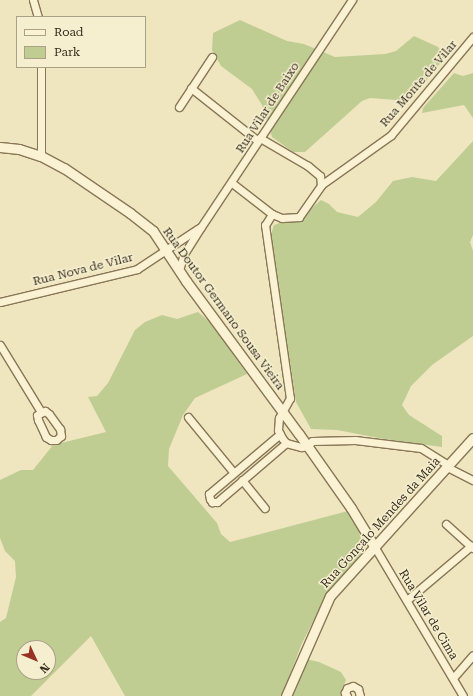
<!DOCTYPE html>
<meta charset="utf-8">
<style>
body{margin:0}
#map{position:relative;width:473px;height:696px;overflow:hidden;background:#efe6bf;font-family:"Roboto Serif",serif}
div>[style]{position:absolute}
.green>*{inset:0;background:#bfcd93}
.roads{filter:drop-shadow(1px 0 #887757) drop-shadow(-1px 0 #887757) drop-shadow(0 1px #887757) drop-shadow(0 -1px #887757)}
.street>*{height:7px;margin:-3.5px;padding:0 3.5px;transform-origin:3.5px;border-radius:3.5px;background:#faf2d2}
.secondary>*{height:9px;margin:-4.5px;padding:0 4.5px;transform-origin:4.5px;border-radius:4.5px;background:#faf2d2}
span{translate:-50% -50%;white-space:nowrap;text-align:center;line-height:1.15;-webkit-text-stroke:3px #f6efcf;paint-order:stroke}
.street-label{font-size:12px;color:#372c1c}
.legend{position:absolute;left:16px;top:16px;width:130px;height:52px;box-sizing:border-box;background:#f6efcf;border:1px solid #aaa187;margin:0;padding:5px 7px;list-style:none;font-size:12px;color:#372c1c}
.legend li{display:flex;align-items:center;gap:8px;height:20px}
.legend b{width:20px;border:1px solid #aaa187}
.north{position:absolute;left:16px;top:640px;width:40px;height:40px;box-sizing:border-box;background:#f6efcf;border:1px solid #aaa187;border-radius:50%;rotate:134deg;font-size:11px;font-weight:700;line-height:16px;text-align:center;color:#372c1c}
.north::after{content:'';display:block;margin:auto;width:14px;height:18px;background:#983225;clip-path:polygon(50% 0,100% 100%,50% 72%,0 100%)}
</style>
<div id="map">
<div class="green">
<i style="clip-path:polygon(240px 20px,287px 41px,304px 44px,335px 57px,385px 54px,396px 51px,414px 36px,438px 47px,446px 56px,410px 101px,370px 98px,362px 101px,305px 152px,293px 152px,272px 137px,262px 105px,252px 89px,221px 66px,212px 50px,213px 33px)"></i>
<i style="clip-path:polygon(454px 73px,463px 76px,473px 73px,473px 118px,464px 105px,422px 113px,423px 108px)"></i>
<i style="clip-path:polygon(473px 141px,473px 235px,470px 242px,473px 251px,473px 336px,432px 365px,411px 386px,402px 405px,409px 415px,442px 436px,442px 447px,384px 439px,337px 430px,311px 429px,296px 402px,277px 276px,269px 240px,274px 225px,285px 221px,297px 221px,321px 200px,329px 204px,337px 212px,358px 217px,376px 202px,393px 181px,412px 177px,436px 181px)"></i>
<i style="clip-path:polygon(evenodd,198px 312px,211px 323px,247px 374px,195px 398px,183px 415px,169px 449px,168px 466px,217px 523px,221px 534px,230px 542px,348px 511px,358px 528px,364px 550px,325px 598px,302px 643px,282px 696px,125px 696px,91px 636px,31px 696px,0 696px,0 622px,6px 618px,16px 577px,15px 561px,5px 551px,0 538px,0 480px,21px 470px,33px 470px,53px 445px,106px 432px,88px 397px,97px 396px,108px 383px,135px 330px,145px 322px,162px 315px,177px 319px,198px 312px,24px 648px,48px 648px,48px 672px,24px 672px,24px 648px)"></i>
<i style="clip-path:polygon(306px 659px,319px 662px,341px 672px,346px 680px,342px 690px,343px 696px,291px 696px)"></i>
</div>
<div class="roads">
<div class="street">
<i style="left:33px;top:0;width:18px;rotate:74deg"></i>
<i style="left:41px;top:67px;width:89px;rotate:90deg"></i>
<i style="left:191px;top:88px;width:85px;rotate:38.3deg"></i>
<i style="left:179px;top:107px;width:60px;rotate:-56.6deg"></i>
<i style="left:232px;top:183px;width:51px;rotate:37.8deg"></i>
<i style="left:272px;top:214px;width:11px;rotate:22deg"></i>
<i style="left:282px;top:218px;width:17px;rotate:-3deg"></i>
<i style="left:299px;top:217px;width:39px;rotate:-55deg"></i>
<i style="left:321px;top:185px;width:9px;rotate:-96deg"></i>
<i style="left:320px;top:176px;width:16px;rotate:-140deg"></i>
<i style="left:308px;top:166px;width:56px;rotate:-149.7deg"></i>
<i style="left:321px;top:185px;width:86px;rotate:-35.5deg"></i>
<i style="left:391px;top:135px;width:128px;rotate:-50.1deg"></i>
<i style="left:272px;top:214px;width:13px;rotate:122deg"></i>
<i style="left:265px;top:225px;width:175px;rotate:81.8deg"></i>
<i style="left:290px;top:398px;width:23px;rotate:119deg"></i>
<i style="left:279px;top:418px;width:12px;rotate:95deg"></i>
<i style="left:278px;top:430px;width:9px;rotate:63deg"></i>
<i style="left:282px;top:438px;width:6px;rotate:51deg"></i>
<i style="left:286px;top:443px;width:16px;rotate:15deg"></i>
<i style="left:301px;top:447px;width:7px;rotate:-8deg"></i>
<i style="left:308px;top:446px;width:6px;rotate:-51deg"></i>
<i style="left:312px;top:441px;width:43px;rotate:-1.3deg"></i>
<i style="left:355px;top:440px;width:66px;rotate:6.9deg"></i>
<i style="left:421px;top:448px;width:32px;rotate:32deg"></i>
<i style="left:179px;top:270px;width:17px;rotate:-73deg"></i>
<i style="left:184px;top:254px;width:32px;rotate:-58deg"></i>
<i style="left:201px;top:227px;width:273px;rotate:-56.4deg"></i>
<i style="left:0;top:302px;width:141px;rotate:-13.5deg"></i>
<i style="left:137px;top:269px;width:74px;rotate:-33.5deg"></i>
<i style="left:0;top:345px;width:79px;rotate:58.5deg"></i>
<i style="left:45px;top:411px;width:5px;rotate:37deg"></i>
<i style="left:49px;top:414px;width:19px;rotate:54deg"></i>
<i style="left:60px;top:429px;width:7px;rotate:82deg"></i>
<i style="left:61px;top:436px;width:6px;rotate:141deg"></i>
<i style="left:56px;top:440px;width:5px;rotate:180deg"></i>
<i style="left:51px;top:440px;width:6px;rotate:-149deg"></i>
<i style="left:46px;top:437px;width:19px;rotate:-115deg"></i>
<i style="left:38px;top:420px;width:5px;rotate:-101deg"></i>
<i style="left:37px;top:415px;width:9px;rotate:-27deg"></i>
<i style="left:188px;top:417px;width:72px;rotate:50.6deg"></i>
<i style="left:280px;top:434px;width:93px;rotate:139.8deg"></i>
<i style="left:209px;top:494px;width:5px;rotate:79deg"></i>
<i style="left:210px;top:499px;width:4px;rotate:56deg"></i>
<i style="left:212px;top:502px;width:5px"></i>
<i style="left:217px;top:502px;width:91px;rotate:-40.5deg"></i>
<i style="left:447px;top:467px;width:29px;rotate:27deg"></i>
<i style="left:242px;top:480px;width:36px;rotate:51deg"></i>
<i style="left:446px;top:524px;width:36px;rotate:42deg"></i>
<i style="left:374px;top:546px;width:174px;rotate:59.3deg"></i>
<i style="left:407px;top:600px;width:84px;rotate:-40.2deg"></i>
<i style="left:453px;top:678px;width:30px;rotate:-49deg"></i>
<i style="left:347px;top:696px;width:4px;rotate:-124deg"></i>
<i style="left:345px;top:693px;width:5px;rotate:-68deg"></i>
<i style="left:347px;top:688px;width:6px;rotate:-18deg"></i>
<i style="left:353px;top:686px;width:6px;rotate:31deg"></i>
<i style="left:358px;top:689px;width:7px;rotate:74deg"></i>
</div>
<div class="secondary">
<i style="left:0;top:147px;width:19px;rotate:6deg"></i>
<i style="left:19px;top:149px;width:23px;rotate:18deg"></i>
<i style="left:41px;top:156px;width:26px;rotate:28deg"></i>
<i style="left:64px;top:168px;width:80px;rotate:34.3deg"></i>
<i style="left:130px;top:213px;width:29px;rotate:38deg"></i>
<i style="left:153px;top:231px;width:60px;rotate:56.6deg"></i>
<i style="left:186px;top:281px;width:190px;rotate:53.6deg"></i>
<i style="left:299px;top:434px;width:90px;rotate:54.9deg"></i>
<i style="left:351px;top:508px;width:44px;rotate:58.8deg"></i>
<i style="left:286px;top:696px;width:109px;rotate:-66.3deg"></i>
<i style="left:330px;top:596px;width:213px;rotate:-47.9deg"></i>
</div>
</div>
<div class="street-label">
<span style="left:419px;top:84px;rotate:-49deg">Rua Monte de Vilar</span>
<span style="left:268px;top:108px;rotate:-57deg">Rua Vilar de Baixo</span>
<span style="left:83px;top:270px;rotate:-14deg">Rua Nova de Vilar</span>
<span style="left:223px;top:309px;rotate:54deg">Rua Doutor Germano Sousa Vieira</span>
<span style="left:381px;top:523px;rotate:-48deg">Rua Gonçalo Mendes da Maia</span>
<span style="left:428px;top:615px;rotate:59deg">Rua Vilar de Cima</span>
</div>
<ul class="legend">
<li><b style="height:5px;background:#faf2d2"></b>Road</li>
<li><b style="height:11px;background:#bfcd93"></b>Park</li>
</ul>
<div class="north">N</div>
</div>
